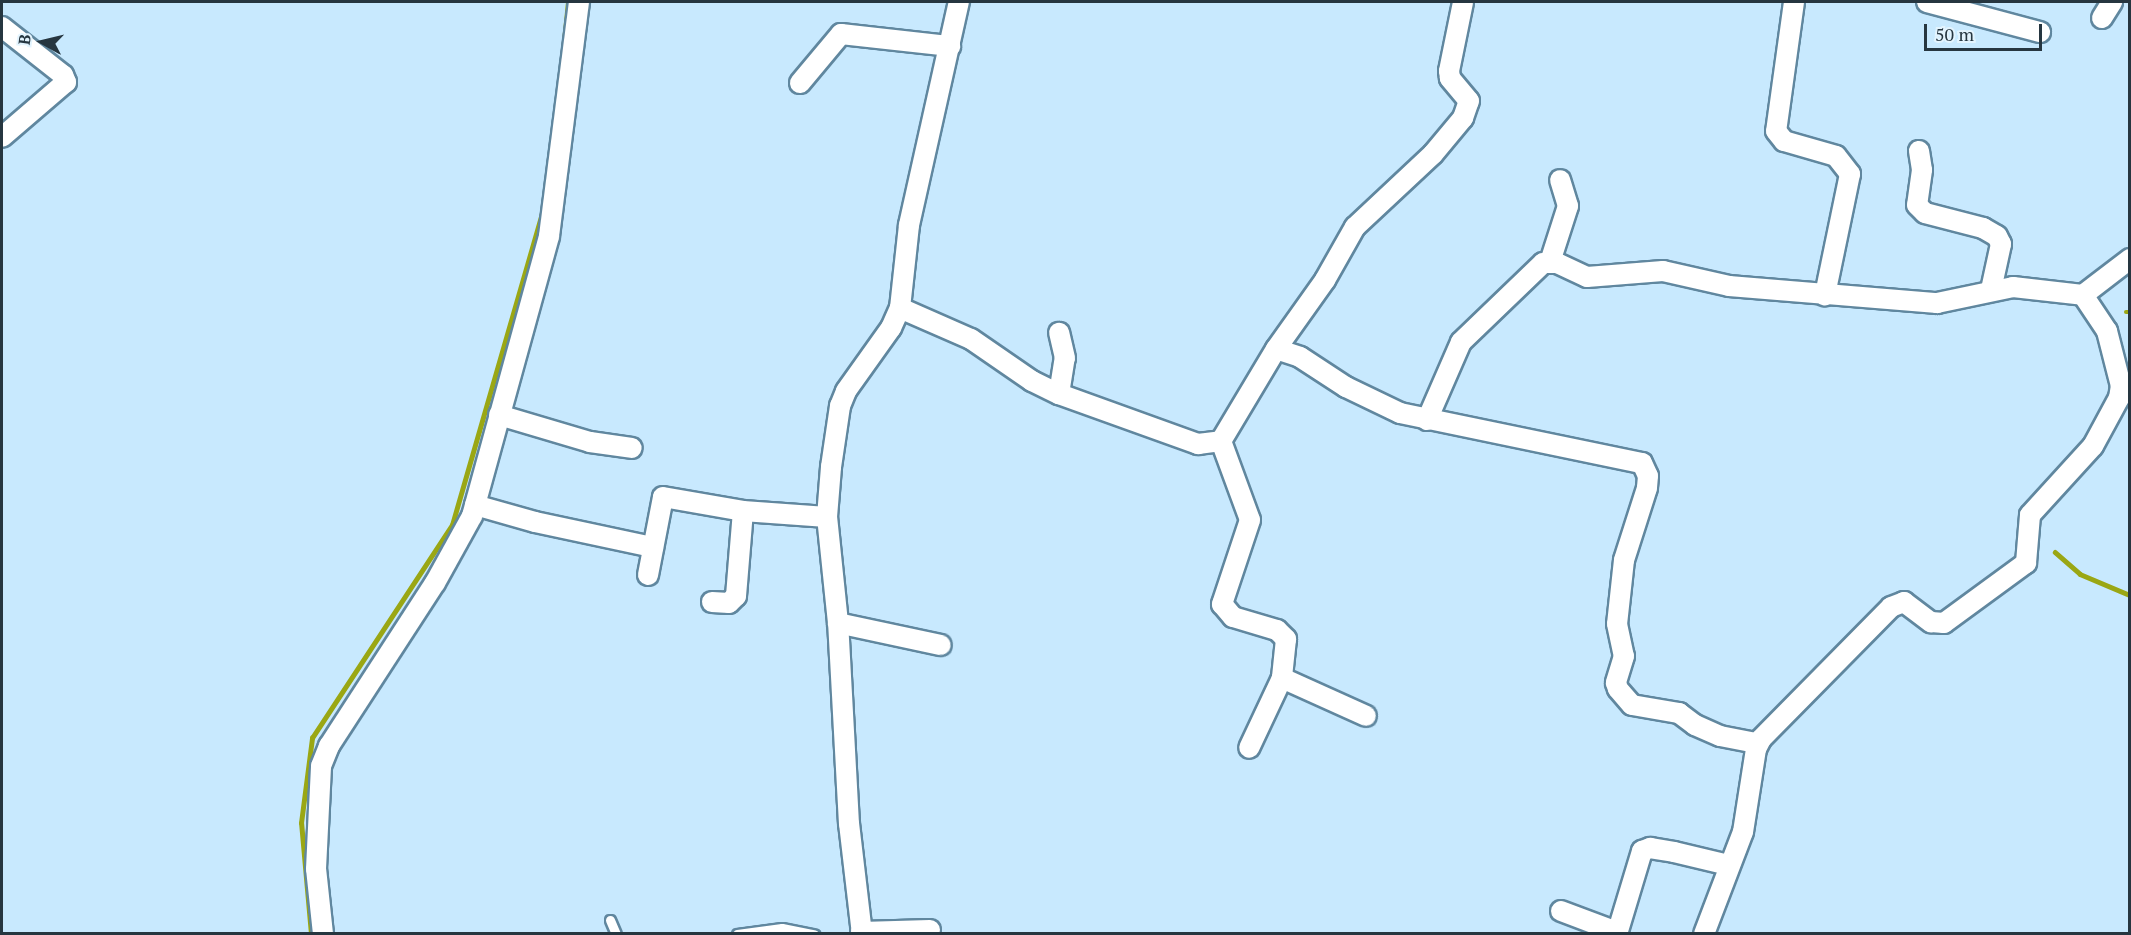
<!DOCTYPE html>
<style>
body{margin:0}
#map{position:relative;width:2131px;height:935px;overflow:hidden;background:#c8e9fe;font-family:"PT Serif",serif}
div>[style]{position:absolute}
.stream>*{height:4.5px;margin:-2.25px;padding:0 2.25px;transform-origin:2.25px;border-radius:2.25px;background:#9aa714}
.roads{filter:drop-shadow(2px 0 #60879f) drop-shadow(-2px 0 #60879f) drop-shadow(0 2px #60879f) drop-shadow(0 -2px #60879f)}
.lane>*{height:9px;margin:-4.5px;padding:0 4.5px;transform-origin:4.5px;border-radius:4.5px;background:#fff}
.street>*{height:20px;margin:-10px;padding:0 10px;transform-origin:10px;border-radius:10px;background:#fff}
span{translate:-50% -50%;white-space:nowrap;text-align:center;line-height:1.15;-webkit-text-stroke:6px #e3f4fe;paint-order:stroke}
.frame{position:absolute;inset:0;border:3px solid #263640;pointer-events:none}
.north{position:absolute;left:12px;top:12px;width:60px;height:60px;-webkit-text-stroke:4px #e3f4fe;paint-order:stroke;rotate:278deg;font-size:16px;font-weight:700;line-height:24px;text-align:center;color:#263640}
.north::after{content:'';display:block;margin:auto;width:21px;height:27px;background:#263640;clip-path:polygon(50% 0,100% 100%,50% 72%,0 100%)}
.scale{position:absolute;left:1924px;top:24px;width:118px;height:27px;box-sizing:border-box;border:3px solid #263640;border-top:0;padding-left:8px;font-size:18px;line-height:21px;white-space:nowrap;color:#263640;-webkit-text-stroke:4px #e3f4fe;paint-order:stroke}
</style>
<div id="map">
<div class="stream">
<i style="left:562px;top:61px;width:59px;rotate:-84.2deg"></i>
<i style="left:2126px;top:312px;width:4px"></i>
<i style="left:2055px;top:552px;width:33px;rotate:41deg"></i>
<i style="left:2080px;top:574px;width:54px;rotate:22.8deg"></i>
<i style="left:311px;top:934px;width:111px;rotate:-95.1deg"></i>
<i style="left:301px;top:823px;width:86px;rotate:-82.6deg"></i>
<i style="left:312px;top:738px;width:255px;rotate:-56.7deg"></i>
<i style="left:452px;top:525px;width:329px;rotate:-73.9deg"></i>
</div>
<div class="roads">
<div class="lane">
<i style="left:610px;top:920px;width:15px;rotate:67deg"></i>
<i style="left:737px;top:934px;width:45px;rotate:-7.6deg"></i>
<i style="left:782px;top:928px;width:33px;rotate:11deg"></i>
</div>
<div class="street">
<i style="left:1794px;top:2px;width:130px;rotate:97.9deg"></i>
<i style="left:1776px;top:131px;width:13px;rotate:51deg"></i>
<i style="left:1784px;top:141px;width:54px;rotate:16.1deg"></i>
<i style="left:1836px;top:156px;width:23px;rotate:52deg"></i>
<i style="left:1850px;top:174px;width:124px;rotate:101.7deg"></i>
<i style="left:1927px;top:2px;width:117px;rotate:14.9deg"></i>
<i style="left:2102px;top:18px;width:19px;rotate:-58deg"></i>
<i style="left:2px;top:27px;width:78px;rotate:38.2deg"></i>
<i style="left:63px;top:75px;width:8px;rotate:67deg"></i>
<i style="left:66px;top:82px;width:84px;rotate:139.3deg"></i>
<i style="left:800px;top:83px;width:64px;rotate:-50.1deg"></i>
<i style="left:841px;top:34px;width:110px;rotate:6.3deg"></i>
<i style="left:1919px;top:151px;width:19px;rotate:81deg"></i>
<i style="left:1922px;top:170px;width:35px;rotate:98deg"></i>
<i style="left:1917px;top:205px;width:11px;rotate:45deg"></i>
<i style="left:1925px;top:213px;width:60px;rotate:14.5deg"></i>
<i style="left:1983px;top:228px;width:16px;rotate:30deg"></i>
<i style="left:1997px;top:236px;width:9px;rotate:63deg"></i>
<i style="left:2001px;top:244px;width:47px;rotate:102.3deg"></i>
<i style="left:1550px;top:262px;width:59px;rotate:-72.2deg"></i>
<i style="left:1568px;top:206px;width:27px;rotate:-107deg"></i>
<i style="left:900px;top:308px;width:77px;rotate:23.6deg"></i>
<i style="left:971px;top:339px;width:74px;rotate:34.5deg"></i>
<i style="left:1032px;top:381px;width:30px;rotate:26deg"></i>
<i style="left:1059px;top:394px;width:148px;rotate:19.8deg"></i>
<i style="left:1198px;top:444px;width:23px;rotate:-7deg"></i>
<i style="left:1221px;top:441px;width:107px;rotate:-59.1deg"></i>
<i style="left:1276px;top:349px;width:25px;rotate:18deg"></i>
<i style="left:1300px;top:357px;width:55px;rotate:33.1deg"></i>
<i style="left:1346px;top:387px;width:60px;rotate:25.7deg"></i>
<i style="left:1400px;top:413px;width:247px;rotate:11.7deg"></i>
<i style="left:1642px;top:463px;width:14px;rotate:65deg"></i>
<i style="left:1648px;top:476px;width:12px;rotate:95deg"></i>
<i style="left:1647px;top:488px;width:76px;rotate:107.7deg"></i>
<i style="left:1624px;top:560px;width:64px;rotate:96.2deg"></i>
<i style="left:1617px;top:624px;width:33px;rotate:78deg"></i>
<i style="left:1624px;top:656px;width:28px;rotate:107deg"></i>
<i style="left:1616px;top:683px;width:6px;rotate:72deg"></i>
<i style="left:1618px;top:689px;width:21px;rotate:49deg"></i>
<i style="left:1632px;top:705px;width:48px;rotate:9.7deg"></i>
<i style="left:1679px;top:713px;width:20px;rotate:37deg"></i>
<i style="left:1695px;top:725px;width:27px;rotate:24deg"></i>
<i style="left:1720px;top:736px;width:38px;rotate:11deg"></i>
<i style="left:1276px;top:349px;width:85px;rotate:-54.6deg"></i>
<i style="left:1325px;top:280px;width:61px;rotate:-60.5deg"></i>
<i style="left:1355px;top:227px;width:107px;rotate:-43.1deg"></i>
<i style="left:1433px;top:154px;width:47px;rotate:-50.2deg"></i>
<i style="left:1463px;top:118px;width:18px;rotate:-71deg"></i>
<i style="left:1469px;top:101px;width:30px;rotate:-130deg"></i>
<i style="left:1450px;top:78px;width:7px;rotate:-98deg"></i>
<i style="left:1449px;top:71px;width:70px;rotate:-78.5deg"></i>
<i style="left:1059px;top:394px;width:36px;rotate:-81deg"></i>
<i style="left:1065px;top:358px;width:26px;rotate:-103deg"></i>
<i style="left:499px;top:415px;width:95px;rotate:16.5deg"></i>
<i style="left:590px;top:442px;width:42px;rotate:8.1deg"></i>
<i style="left:1427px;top:420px;width:85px;rotate:-66.4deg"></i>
<i style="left:1461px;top:342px;width:114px;rotate:-43.9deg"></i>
<i style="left:1543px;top:263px;width:14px"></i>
<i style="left:1557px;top:263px;width:33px;rotate:25deg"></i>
<i style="left:1587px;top:277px;width:76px;rotate:-4.5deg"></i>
<i style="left:1663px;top:271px;width:68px;rotate:12.8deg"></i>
<i style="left:1729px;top:286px;width:209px;rotate:4.7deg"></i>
<i style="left:1937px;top:303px;width:78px;rotate:-11.9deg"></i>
<i style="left:2013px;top:287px;width:70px;rotate:6.5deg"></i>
<i style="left:2083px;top:295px;width:59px;rotate:-37.5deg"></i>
<i style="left:1221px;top:441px;width:84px;rotate:69.8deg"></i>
<i style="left:1250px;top:520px;width:89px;rotate:108.4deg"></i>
<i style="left:1222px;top:604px;width:17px;rotate:50deg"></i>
<i style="left:1233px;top:617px;width:46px;rotate:16.5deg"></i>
<i style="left:1277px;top:630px;width:13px;rotate:45deg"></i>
<i style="left:1286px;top:639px;width:39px;rotate:96deg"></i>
<i style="left:1282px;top:678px;width:77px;rotate:115.2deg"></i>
<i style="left:475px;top:505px;width:62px;rotate:15.8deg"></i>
<i style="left:535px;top:522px;width:121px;rotate:12deg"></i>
<i style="left:648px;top:575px;width:79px;rotate:-79.1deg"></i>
<i style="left:663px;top:497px;width:81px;rotate:9.9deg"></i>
<i style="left:743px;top:511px;width:84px;rotate:4.1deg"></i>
<i style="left:712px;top:602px;width:17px;rotate:3deg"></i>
<i style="left:729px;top:603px;width:10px;rotate:-45deg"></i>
<i style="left:736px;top:596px;width:85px;rotate:-85.3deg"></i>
<i style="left:838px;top:623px;width:105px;rotate:12.1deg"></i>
<i style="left:1282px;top:678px;width:92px;rotate:24.3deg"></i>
<i style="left:1561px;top:911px;width:60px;rotate:20.6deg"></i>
<i style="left:861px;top:932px;width:69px;rotate:-1.7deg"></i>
<i style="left:323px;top:934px;width:65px;rotate:-96.1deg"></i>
<i style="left:316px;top:869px;width:103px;rotate:-87.2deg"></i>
<i style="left:321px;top:766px;width:22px;rotate:-68deg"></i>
<i style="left:329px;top:746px;width:194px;rotate:-57deg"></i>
<i style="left:435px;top:583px;width:77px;rotate:-61.1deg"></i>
<i style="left:472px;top:516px;width:290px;rotate:-74.6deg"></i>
<i style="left:549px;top:236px;width:236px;rotate:-82.7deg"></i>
<i style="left:862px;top:934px;width:111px;rotate:-96.7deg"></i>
<i style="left:849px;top:824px;width:201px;rotate:-93.1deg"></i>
<i style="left:838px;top:623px;width:107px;rotate:-95.9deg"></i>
<i style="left:827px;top:517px;width:50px;rotate:-85.4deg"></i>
<i style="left:831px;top:467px;width:62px;rotate:-81.6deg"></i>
<i style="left:840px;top:406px;width:16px;rotate:-68deg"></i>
<i style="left:846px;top:391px;width:77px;rotate:-54.5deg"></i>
<i style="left:891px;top:328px;width:22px;rotate:-66deg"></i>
<i style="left:900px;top:308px;width:83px;rotate:-83.8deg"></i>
<i style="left:909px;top:225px;width:229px;rotate:-77.4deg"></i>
<i style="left:1617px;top:934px;width:87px;rotate:-73.2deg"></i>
<i style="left:1642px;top:851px;width:9px;rotate:-21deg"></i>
<i style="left:1650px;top:848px;width:24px;rotate:9deg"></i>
<i style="left:1674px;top:852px;width:56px;rotate:13.5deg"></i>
<i style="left:1704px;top:934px;width:109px;rotate:-69.1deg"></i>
<i style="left:1743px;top:832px;width:84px;rotate:-81.1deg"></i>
<i style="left:1756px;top:749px;width:11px;rotate:-63deg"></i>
<i style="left:1761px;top:739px;width:185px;rotate:-45.4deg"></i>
<i style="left:1891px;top:607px;width:14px;rotate:-21deg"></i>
<i style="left:1904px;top:602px;width:34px;rotate:37deg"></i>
<i style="left:1931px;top:622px;width:13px;rotate:4deg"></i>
<i style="left:1944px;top:623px;width:102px;rotate:-36.2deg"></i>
<i style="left:2026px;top:563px;width:48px;rotate:-85.2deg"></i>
<i style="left:2030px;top:515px;width:93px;rotate:-47.6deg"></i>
<i style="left:2093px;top:446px;width:55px;rotate:-61.6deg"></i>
<i style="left:2119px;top:398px;width:12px;rotate:-81deg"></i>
<i style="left:2121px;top:386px;width:57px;rotate:-104.3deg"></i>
<i style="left:2107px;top:331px;width:43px;rotate:-123.7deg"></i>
</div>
</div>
<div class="frame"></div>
<div class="north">B</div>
<div class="scale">50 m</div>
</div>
